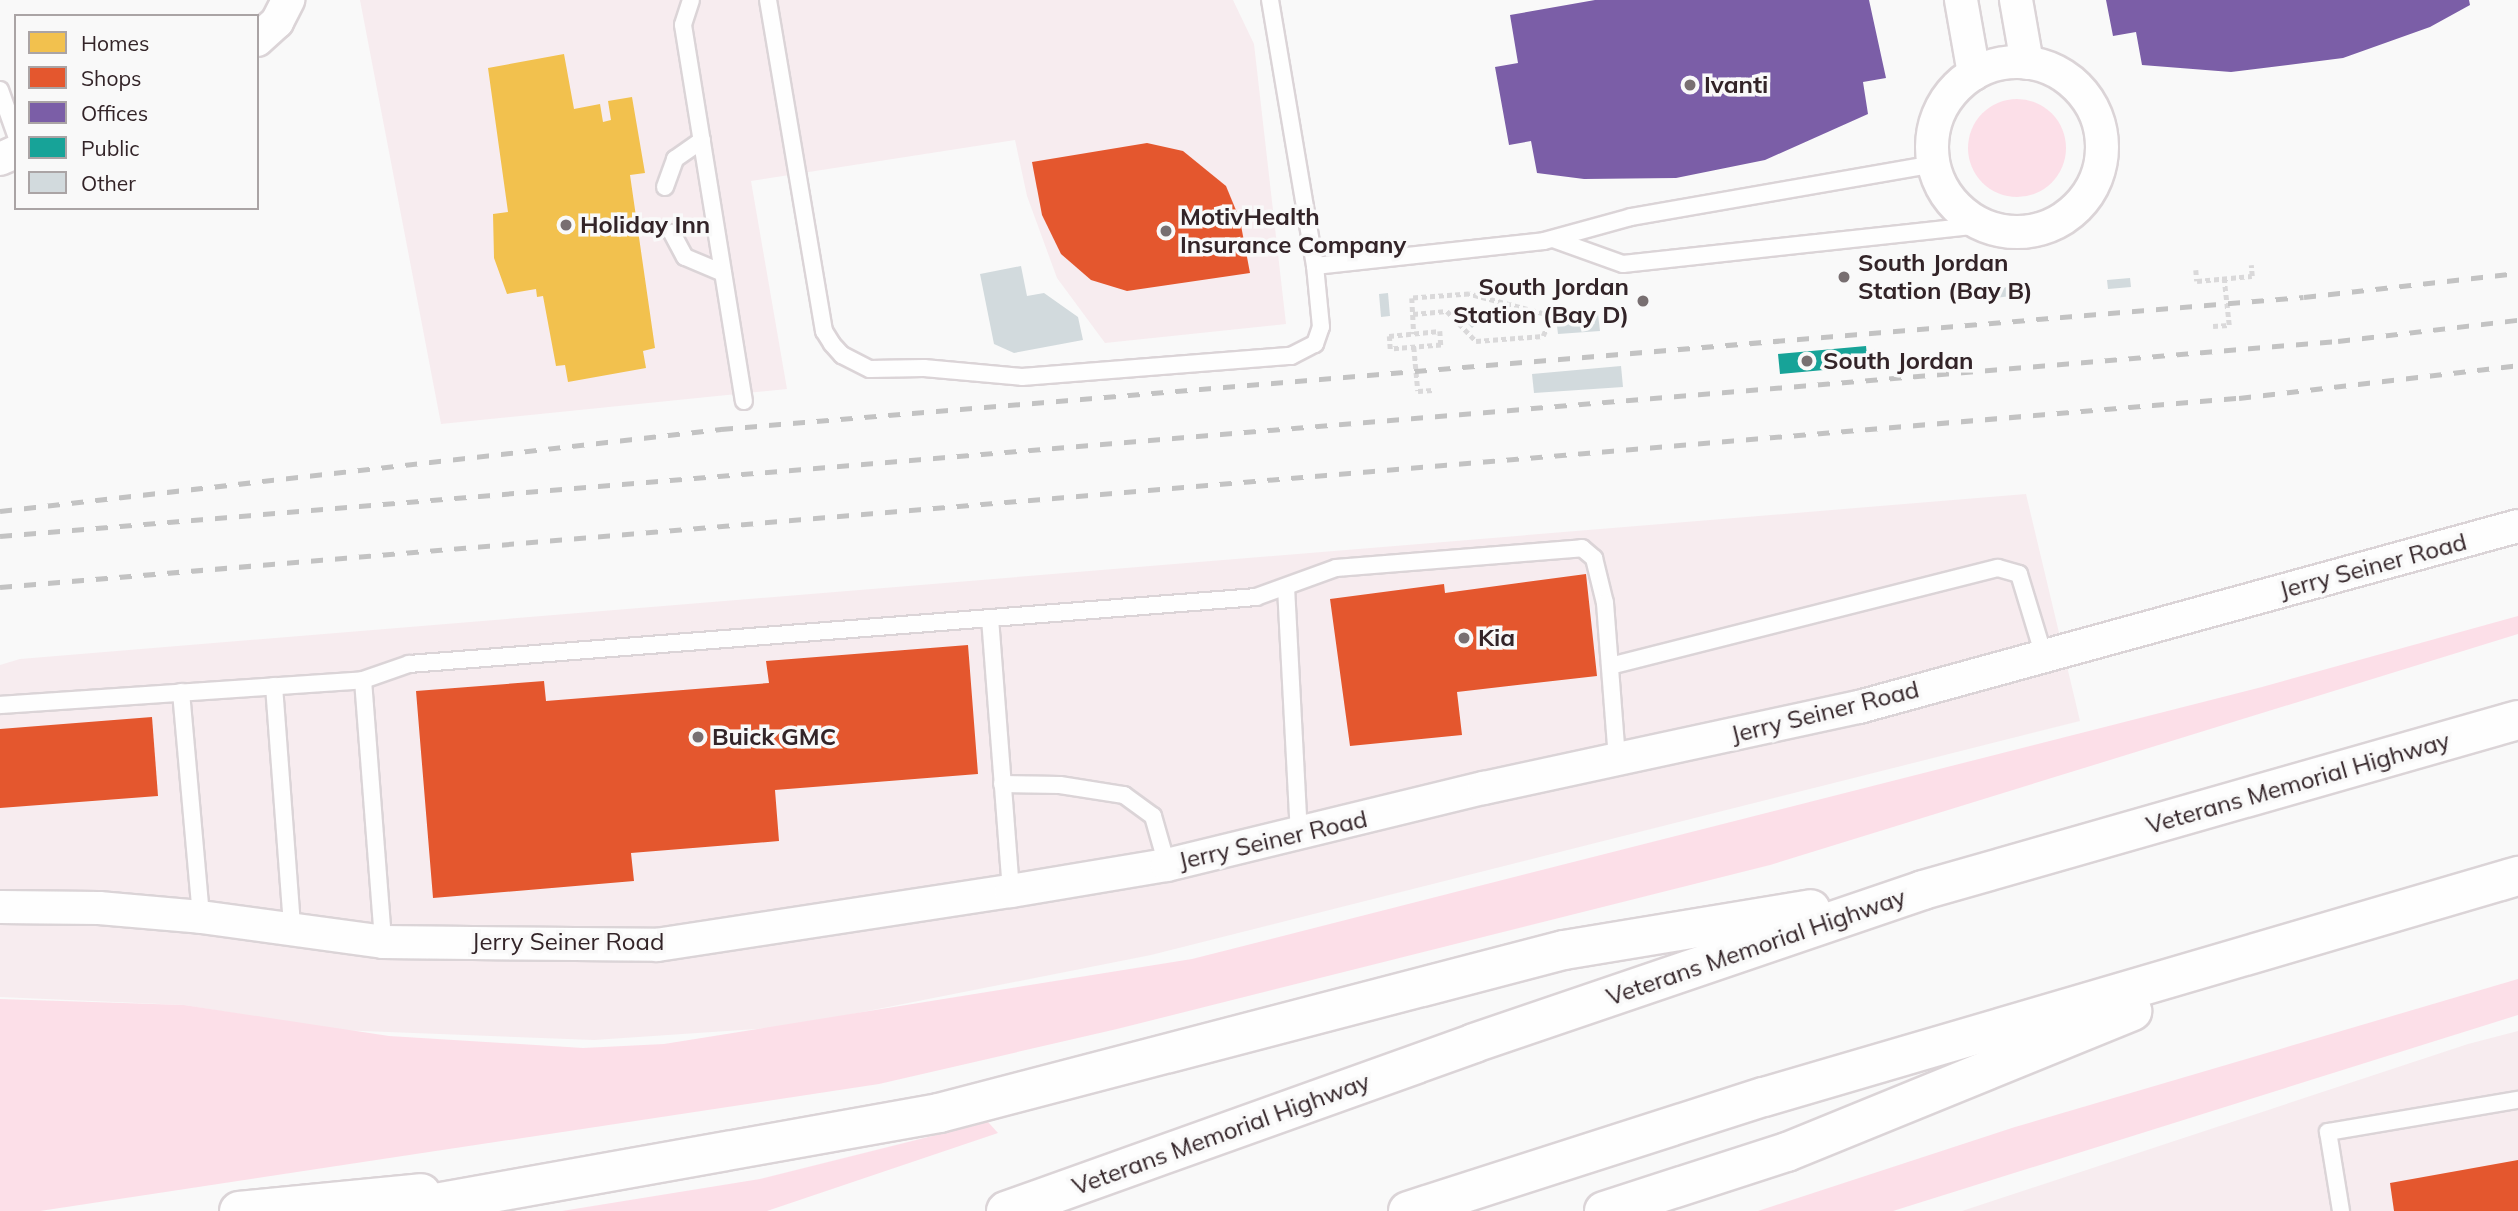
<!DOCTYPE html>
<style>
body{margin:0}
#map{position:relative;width:2518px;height:1211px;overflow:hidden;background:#f9f9f9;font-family:Mulish,sans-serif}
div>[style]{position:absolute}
.built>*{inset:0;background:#f7ecef}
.green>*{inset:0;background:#fcdfe8}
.round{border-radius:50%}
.homes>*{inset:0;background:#f2c14e}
.shops>*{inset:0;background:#e4572e}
.offices>*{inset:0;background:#7b5ea7}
.public>*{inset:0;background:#17a398}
.building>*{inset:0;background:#d2dadd}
.path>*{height:4.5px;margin-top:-2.25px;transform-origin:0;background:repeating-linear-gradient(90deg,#dad9da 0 5px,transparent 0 8.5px)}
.roads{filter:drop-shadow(2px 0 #dbd4d7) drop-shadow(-2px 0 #dbd4d7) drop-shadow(0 2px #dbd4d7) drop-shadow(0 -2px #dbd4d7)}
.service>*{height:16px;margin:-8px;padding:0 8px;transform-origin:8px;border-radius:8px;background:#fefefe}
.minor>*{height:32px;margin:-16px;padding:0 16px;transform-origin:16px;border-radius:16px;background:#fefefe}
.minor>.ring{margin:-16px;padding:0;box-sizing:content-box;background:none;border:32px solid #fefefe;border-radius:50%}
.motorway>*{height:38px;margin:-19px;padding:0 19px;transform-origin:19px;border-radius:19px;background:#fefefe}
.rail>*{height:5px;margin-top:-2.5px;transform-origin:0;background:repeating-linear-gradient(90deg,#c3c3c3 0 12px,transparent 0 24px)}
.dots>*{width:19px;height:19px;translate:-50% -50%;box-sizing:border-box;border:4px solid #f9f9f9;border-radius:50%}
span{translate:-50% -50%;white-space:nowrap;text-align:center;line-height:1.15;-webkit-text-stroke:7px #f9f9f9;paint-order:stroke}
.poi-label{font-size:24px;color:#332428;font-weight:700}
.left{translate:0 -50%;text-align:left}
.right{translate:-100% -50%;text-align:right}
.street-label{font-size:24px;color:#332428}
.legend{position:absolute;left:14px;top:14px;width:245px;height:196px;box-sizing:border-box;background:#f9f9f9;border:2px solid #aaa4a5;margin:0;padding:9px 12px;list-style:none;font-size:21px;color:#332428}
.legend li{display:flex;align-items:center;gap:14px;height:35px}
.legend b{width:35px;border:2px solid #aaa4a5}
</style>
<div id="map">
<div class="built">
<i style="clip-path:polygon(360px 0,1233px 0,1254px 44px,1286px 324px,1105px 343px,1057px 278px,1027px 196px,1015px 140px,751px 181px,787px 389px,441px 424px)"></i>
<i style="clip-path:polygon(2026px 494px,2080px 721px,1151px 955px,787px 1027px,594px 1040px,337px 1030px,184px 1005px,0 997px,0 665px,20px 659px)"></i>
<i style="clip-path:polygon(2518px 1031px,2518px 1211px,1962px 1211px,2468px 1044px)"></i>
</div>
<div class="green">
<i class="round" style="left:1968px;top:99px;width:98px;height:98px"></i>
<i style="clip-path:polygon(2518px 616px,2518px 634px,1770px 865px,1117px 1029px,879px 1084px,40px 1211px,0 1211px,0 999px,184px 1005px,389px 1036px,583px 1048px,664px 1044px,1192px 959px,2262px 687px)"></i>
<i style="clip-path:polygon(2518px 979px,2518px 1015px,1893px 1211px,1758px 1211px,2015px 1127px)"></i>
<i style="clip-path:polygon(988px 1122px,998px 1133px,767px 1211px,562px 1211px,760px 1179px)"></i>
</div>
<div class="homes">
<i style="clip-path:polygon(564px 54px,574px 109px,600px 104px,603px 122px,611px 120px,608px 101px,632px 97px,645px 173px,630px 175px,655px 348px,643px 351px,646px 368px,568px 382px,565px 365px,556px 366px,543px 296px,537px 297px,536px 289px,507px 294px,494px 258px,493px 214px,508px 212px,488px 68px)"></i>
</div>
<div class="shops">
<i style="clip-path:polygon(1147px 143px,1183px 151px,1226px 186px,1240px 220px,1250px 273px,1127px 291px,1091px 280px,1061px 254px,1042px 215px,1032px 162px)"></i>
<i style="clip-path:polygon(1586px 574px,1597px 676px,1457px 692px,1462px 735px,1350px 746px,1330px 599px,1444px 584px,1445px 593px)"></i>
<i style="clip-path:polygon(968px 645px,978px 774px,775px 790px,779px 841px,631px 853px,634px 881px,433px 898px,416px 691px,544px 681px,546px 701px,769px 683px,766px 661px)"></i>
<i style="clip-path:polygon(152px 717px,158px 796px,0 808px,0 729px)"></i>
<i style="clip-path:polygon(2518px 1160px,2518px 1211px,2394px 1211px,2390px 1183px)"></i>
</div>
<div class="offices">
<i style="clip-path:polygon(1595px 0,1869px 0,1886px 78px,1863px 82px,1868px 114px,1765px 160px,1676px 178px,1584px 179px,1537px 173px,1531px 141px,1509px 145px,1495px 67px,1518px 63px,1510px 15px)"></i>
<i style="clip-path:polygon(2106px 0,2469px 0,2470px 5px,2430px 27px,2343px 58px,2231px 72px,2142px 65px,2136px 32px,2113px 36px)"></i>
</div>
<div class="public">
<i style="clip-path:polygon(1866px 346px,1868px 366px,1780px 374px,1778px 354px)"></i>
</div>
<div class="building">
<i style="clip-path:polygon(1021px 266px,1027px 296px,1044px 293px,1078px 317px,1083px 340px,1014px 353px,994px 344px,980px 274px)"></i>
<i style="clip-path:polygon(2130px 278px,2131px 287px,2108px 289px,2107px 280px)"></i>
<i style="clip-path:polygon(2010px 287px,2011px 296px,1987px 299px,1986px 289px)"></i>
<i style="clip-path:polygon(1388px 293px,1390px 316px,1381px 317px,1379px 294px)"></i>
<i style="clip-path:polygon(1467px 307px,1480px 321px,1472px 328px,1460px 315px)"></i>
<i style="clip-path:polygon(1598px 314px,1600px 331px,1558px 334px,1556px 318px)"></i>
<i style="clip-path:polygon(1621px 366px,1623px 387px,1534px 393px,1532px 374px)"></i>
</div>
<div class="path">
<i style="left:2196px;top:270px;width:11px;rotate:85deg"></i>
<i style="left:2197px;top:281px;width:55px;rotate:-5.2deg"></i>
<i style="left:2252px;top:276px;width:11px;rotate:-95deg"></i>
<i style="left:1413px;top:314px;width:34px;rotate:-5deg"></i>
<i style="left:1447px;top:311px;width:42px;rotate:46deg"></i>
<i style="left:1476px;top:341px;width:67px;rotate:-4.3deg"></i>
<i style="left:1543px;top:336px;width:22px;rotate:-66deg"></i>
<i style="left:1552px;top:316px;width:86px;rotate:-165.2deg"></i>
<i style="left:1469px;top:294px;width:57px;rotate:176deg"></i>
<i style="left:1412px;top:298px;width:36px;rotate:87deg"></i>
<i style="left:2213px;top:326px;width:16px;rotate:-4deg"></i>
<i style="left:2229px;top:325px;width:46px;rotate:-96.2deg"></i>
<i style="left:1440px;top:331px;width:14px;rotate:86deg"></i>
<i style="left:1441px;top:345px;width:51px;rotate:175.5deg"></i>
<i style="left:1390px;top:349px;width:13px;rotate:-94deg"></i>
<i style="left:1389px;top:336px;width:51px;rotate:-5.6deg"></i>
<i style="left:1414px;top:347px;width:44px;rotate:84.8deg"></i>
<i style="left:1418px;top:391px;width:15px;rotate:-4deg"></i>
</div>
<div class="roads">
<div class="service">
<i style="left:691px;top:0;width:26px;rotate:108deg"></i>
<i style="left:683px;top:25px;width:381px;rotate:80.8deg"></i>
<i style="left:768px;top:0;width:336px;rotate:80.4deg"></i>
<i style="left:824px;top:331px;width:15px;rotate:58deg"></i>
<i style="left:832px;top:344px;width:15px;rotate:48deg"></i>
<i style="left:842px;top:355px;width:31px;rotate:27deg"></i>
<i style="left:870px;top:369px;width:54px;rotate:-1.1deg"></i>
<i style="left:924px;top:368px;width:98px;rotate:5.2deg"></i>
<i style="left:1022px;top:377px;width:270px;rotate:-4.5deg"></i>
<i style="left:1291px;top:356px;width:27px;rotate:-27deg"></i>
<i style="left:1315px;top:344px;width:18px;rotate:-71deg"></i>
<i style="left:1321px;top:327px;width:61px;rotate:-95.6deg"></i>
<i style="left:1315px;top:266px;width:270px;rotate:-99.6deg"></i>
<i style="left:0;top:90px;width:48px;rotate:70.4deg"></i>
<i style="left:665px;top:187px;width:30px;rotate:-70deg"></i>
<i style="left:675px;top:159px;width:33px;rotate:-35deg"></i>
<i style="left:672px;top:233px;width:27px;rotate:62deg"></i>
<i style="left:685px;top:257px;width:41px;rotate:22.8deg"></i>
<i style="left:1553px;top:239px;width:74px;rotate:19.7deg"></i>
<i style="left:1623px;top:264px;width:362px;rotate:-6.2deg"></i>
<i style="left:1315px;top:266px;width:230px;rotate:-6.2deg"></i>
<i style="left:1544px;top:241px;width:90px;rotate:-15.4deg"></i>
<i style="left:1631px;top:217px;width:309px;rotate:-9.9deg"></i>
<i style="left:1286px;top:587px;width:247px;rotate:87deg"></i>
<i style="left:990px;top:618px;width:274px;rotate:85.6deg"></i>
<i style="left:1610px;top:666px;width:400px;rotate:-14.2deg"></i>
<i style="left:1998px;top:568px;width:22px;rotate:16deg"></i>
<i style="left:2019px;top:574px;width:83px;rotate:73.1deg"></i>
<i style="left:363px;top:680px;width:49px;rotate:-19.2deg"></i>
<i style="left:409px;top:664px;width:850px;rotate:-4.52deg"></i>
<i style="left:1256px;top:597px;width:85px;rotate:-19.9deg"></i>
<i style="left:1336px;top:568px;width:247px;rotate:-4.6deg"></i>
<i style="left:1582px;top:548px;width:16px;rotate:40deg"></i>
<i style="left:1594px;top:558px;width:46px;rotate:76.3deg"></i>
<i style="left:1605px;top:603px;width:157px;rotate:85.6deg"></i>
<i style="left:274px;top:686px;width:242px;rotate:85.7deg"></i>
<i style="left:181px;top:692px;width:226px;rotate:84.9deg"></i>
<i style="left:0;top:705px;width:364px;rotate:-3.9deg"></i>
<i style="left:363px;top:680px;width:263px;rotate:85.6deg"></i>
<i style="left:1002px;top:784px;width:58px;rotate:1deg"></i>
<i style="left:1060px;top:785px;width:65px;rotate:8.9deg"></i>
<i style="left:1124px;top:795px;width:36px;rotate:36deg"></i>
<i style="left:1153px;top:816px;width:51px;rotate:74.1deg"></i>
<i style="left:2341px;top:1211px;width:80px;rotate:-99.3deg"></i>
<i style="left:2328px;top:1132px;width:193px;rotate:-9.6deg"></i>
</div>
<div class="minor">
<i style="left:1961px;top:0;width:75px;rotate:80deg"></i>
<i style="left:2016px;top:0;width:64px;rotate:80.1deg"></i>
<i style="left:257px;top:40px;width:27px;rotate:-42deg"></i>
<i style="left:277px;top:22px;width:25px;rotate:-63deg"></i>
<i class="ring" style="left:1932px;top:62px;width:138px;height:138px"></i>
<i style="left:0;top:159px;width:17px;rotate:-24deg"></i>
<i style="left:0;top:907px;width:99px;rotate:0.6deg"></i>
<i style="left:99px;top:908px;width:102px;rotate:5deg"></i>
<i style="left:201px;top:917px;width:184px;rotate:7.8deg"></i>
<i style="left:383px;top:942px;width:274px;rotate:0.6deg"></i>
<i style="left:657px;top:945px;width:358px;rotate:-8.7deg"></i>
<i style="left:1011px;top:891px;width:158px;rotate:-9.5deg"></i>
<i style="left:1167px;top:865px;width:326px;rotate:-13.7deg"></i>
<i style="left:1484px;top:788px;width:384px;rotate:-12.2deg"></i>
<i style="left:1859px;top:707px;width:683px;rotate:-15.36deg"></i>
</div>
<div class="motorway">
<i style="left:239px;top:1211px;width:183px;rotate:-5.6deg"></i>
<i style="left:391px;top:1211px;width:557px;rotate:-10.14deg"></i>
<i style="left:939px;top:1113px;width:646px;rotate:-14.62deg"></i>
<i style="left:1564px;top:950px;width:250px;rotate:-9.4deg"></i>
<i style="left:1006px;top:1211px;width:497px;rotate:-19.7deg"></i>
<i style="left:1474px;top:1043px;width:474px;rotate:-18.8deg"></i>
<i style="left:1923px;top:890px;width:619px;rotate:-15.95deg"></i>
<i style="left:1408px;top:1211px;width:374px;rotate:-17.8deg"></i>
<i style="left:1764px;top:1097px;width:786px;rotate:-16.34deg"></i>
<i style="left:1604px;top:1211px;width:192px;rotate:-17.9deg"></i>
<i style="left:1787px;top:1152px;width:373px;rotate:-22.2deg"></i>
</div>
</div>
<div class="rail">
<i style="left:0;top:511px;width:726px;rotate:-6.49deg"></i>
<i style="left:721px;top:429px;width:1588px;rotate:-4.77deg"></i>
<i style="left:2304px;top:297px;width:215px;rotate:-6.4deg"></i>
<i style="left:0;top:536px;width:2346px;rotate:-4.77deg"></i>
<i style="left:2338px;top:341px;width:181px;rotate:-6.7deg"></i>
<i style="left:0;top:587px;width:2247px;rotate:-4.83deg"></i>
<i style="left:2239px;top:398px;width:281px;rotate:-6.7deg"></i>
</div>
<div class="dots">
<i style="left:1690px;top:85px;background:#786f71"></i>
<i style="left:566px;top:225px;background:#786f71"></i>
<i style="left:1166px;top:231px;background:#786f71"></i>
<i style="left:1844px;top:277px;background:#786f71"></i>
<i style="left:1643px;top:301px;background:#786f71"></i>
<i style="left:1807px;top:361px;background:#786f71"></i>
<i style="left:1464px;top:638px;background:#786f71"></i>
<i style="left:698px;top:737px;background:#786f71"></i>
</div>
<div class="poi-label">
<span class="left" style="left:1704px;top:85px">Ivanti</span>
<span class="left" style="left:1180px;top:231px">MotivHealth<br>Insurance Company</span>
<span class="left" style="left:580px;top:225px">Holiday Inn</span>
<span class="left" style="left:1858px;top:277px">South Jordan<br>Station (Bay B)</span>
<span class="right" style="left:1629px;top:301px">South Jordan<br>Station (Bay D)</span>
<span class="left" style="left:1823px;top:361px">South Jordan</span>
<span class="left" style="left:1478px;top:638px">Kia</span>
<span class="left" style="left:712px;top:737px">Buick GMC</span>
</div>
<div class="street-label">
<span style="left:2373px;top:566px;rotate:-15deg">Jerry Seiner Road</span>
<span style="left:1825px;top:712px;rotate:-14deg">Jerry Seiner Road</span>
<span style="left:2298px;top:783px;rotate:-16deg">Veterans Memorial Highway</span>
<span style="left:1273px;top:840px;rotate:-13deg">Jerry Seiner Road</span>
<span style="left:568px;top:942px">Jerry Seiner Road</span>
<span style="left:1756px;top:947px;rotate:-19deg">Veterans Memorial Highway</span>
<span style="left:1221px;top:1134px;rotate:-20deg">Veterans Memorial Highway</span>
</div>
<ul class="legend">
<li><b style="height:19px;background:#f2c14e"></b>Homes</li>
<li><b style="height:19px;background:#e4572e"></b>Shops</li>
<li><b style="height:19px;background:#7b5ea7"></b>Offices</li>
<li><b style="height:19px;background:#17a398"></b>Public</li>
<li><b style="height:19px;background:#d2dadd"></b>Other</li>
</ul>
</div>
